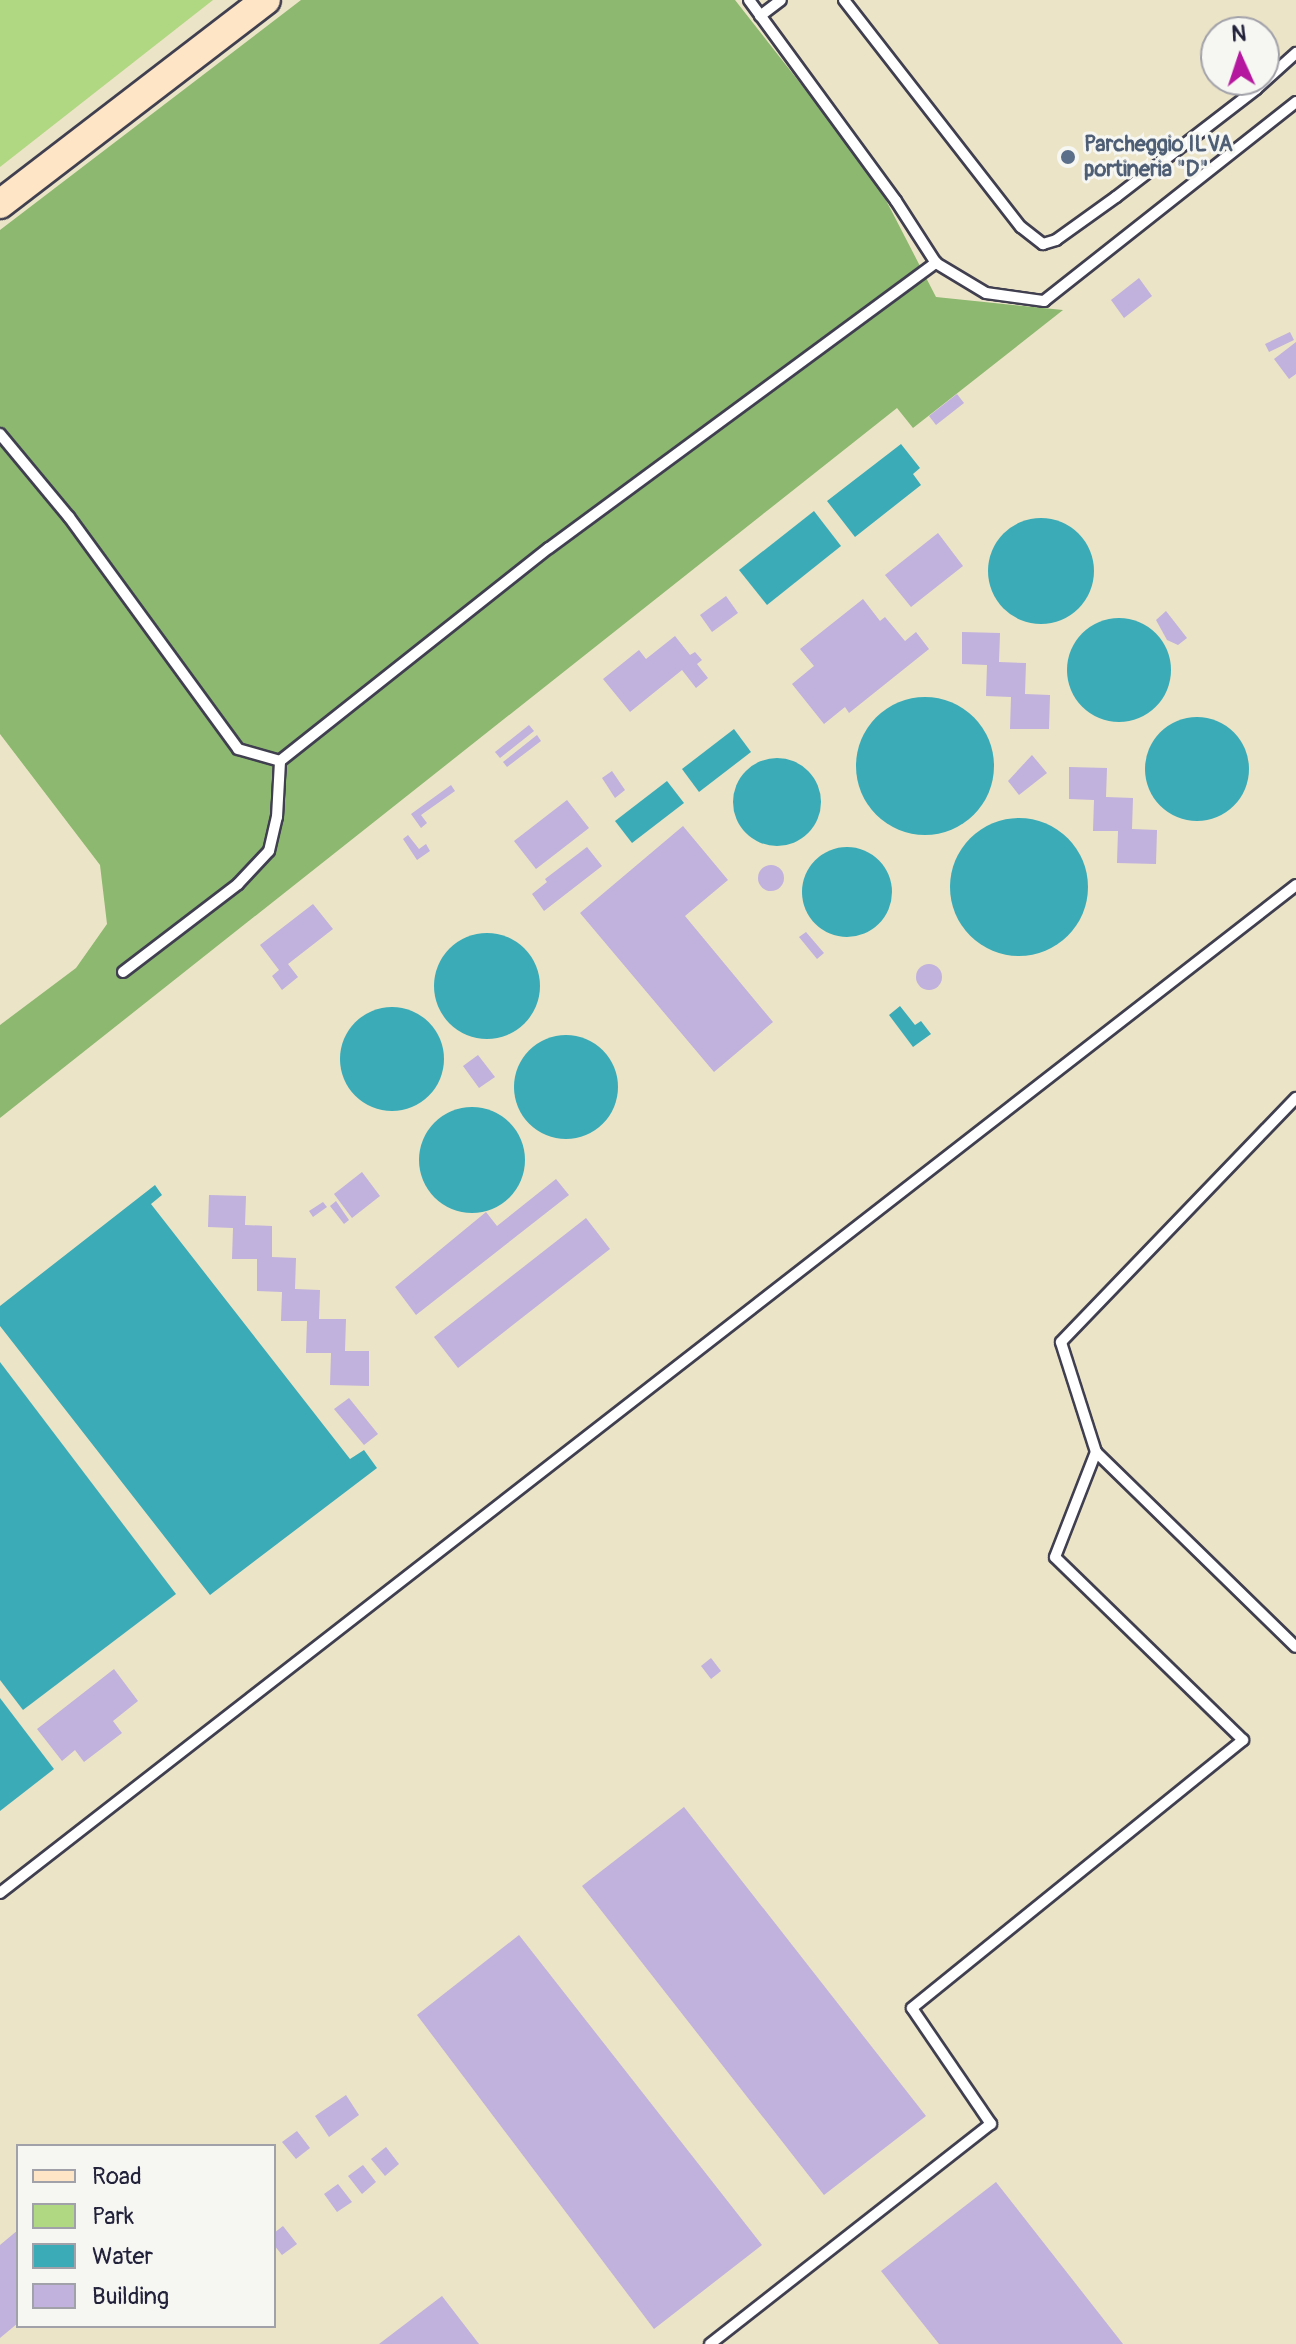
<!DOCTYPE html>
<style>
body{margin:0}
#map{position:relative;width:1296px;height:2344px;overflow:hidden;background:#ece4c7;font-family:Pangolin,sans-serif}
div>[style]{position:absolute}
.green>*{inset:0;background:#b0d781}
.forest>*{inset:0;background:#8cb86f}
.water>*{inset:0;background:#3bacb7}
.round{border-radius:50%}
.building>*{inset:0;background:#c0b1dd}
.roads{filter:drop-shadow(2px 0 #403f50) drop-shadow(-2px 0 #403f50) drop-shadow(0 2px #403f50) drop-shadow(0 -2px #403f50)}
.lane>*{height:10px;margin:-5px;padding:0 5px;transform-origin:5px;border-radius:5px;background:#fff}
.secondary>*{height:28px;margin:-14px;padding:0 14px;transform-origin:14px;border-radius:14px;background:#fee5c5}
.dots>*{width:22px;height:22px;translate:-50% -50%;box-sizing:border-box;border:4px solid #f6f6f2;border-radius:50%}
span{translate:-50% -50%;white-space:nowrap;text-align:center;line-height:1.15;-webkit-text-stroke:6px #f6f6f2;paint-order:stroke}
.service-label{font-size:22px;color:#4e5e75;font-weight:700}
.left{translate:0 -50%;text-align:left}
.legend{position:absolute;left:16px;top:2144px;width:260px;height:184px;box-sizing:border-box;background:#f6f6f2;border:2px solid #a1a1a9;margin:0;padding:10px 14px;list-style:none;font-size:24px;color:#22223b}
.legend li{display:flex;align-items:center;gap:16px;height:40px}
.legend b{width:40px;border:2px solid #a1a1a9}
.north{position:absolute;left:1200px;top:16px;width:80px;height:80px;box-sizing:border-box;background:#f6f6f2;border:2px solid #a1a1a9;border-radius:50%;rotate:357deg;font-size:22px;font-weight:700;line-height:32px;text-align:center;color:#22223b}
.north::after{content:'';display:block;margin:auto;width:28px;height:36px;background:#b5179e;clip-path:polygon(50% 0,100% 100%,50% 72%,0 100%)}
</style>
<div id="map">
<div class="green">
<i style="clip-path:polygon(0 0,213px 0,0 167px)"></i>
</div>
<div class="forest">
<i style="clip-path:polygon(301px 0,735px 0,874px 177px,936px 297px,1063px 310px,913px 428px,897px 408px,0 1118px,0 1025px,76px 968px,107px 924px,100px 865px,0 734px,0 230px)"></i>
</div>
<div class="water">
<i style="clip-path:polygon(901px 444px,920px 468px,913px 474px,921px 485px,855px 537px,827px 501px)"></i>
<i style="clip-path:polygon(814px 511px,841px 546px,767px 605px,739px 570px)"></i>
<i class="round" style="left:988px;top:518px;width:106px;height:106px"></i>
<i class="round" style="left:1067px;top:618px;width:104px;height:104px"></i>
<i class="round" style="left:856px;top:697px;width:138px;height:138px"></i>
<i class="round" style="left:1145px;top:717px;width:104px;height:104px"></i>
<i style="clip-path:polygon(734px 729px,751px 752px,699px 792px,682px 769px)"></i>
<i class="round" style="left:733px;top:758px;width:88px;height:88px"></i>
<i style="clip-path:polygon(667px 781px,684px 803px,632px 843px,615px 821px)"></i>
<i class="round" style="left:950px;top:818px;width:138px;height:138px"></i>
<i class="round" style="left:802px;top:847px;width:90px;height:90px"></i>
<i class="round" style="left:434px;top:933px;width:106px;height:106px"></i>
<i style="clip-path:polygon(900px 1006px,915px 1025px,921px 1021px,931px 1034px,913px 1047px,889px 1015px)"></i>
<i class="round" style="left:340px;top:1007px;width:104px;height:104px"></i>
<i class="round" style="left:514px;top:1035px;width:104px;height:104px"></i>
<i class="round" style="left:419px;top:1107px;width:106px;height:106px"></i>
<i style="clip-path:polygon(155px 1185px,162px 1195px,151px 1204px,350px 1459px,364px 1450px,377px 1468px,210px 1595px,0 1326px,0 1306px)"></i>
<i style="clip-path:polygon(0 1362px,176px 1594px,23px 1710px,0 1680px)"></i>
<i style="clip-path:polygon(0 1698px,54px 1769px,0 1811px)"></i>
</div>
<div class="building">
<i style="clip-path:polygon(1139px 278px,1152px 296px,1124px 318px,1111px 300px)"></i>
<i style="clip-path:polygon(1290px 332px,1294px 340px,1269px 352px,1265px 344px)"></i>
<i style="clip-path:polygon(1296px 342px,1296px 374px,1289px 379px,1274px 359px)"></i>
<i style="clip-path:polygon(957px 394px,964px 403px,936px 425px,929px 416px)"></i>
<i style="clip-path:polygon(938px 533px,963px 566px,911px 607px,885px 575px)"></i>
<i style="clip-path:polygon(726px 596px,738px 613px,712px 632px,700px 615px)"></i>
<i style="clip-path:polygon(863px 599px,880px 621px,885px 617px,905px 641px,916px 632px,929px 649px,849px 713px,845px 707px,824px 724px,792px 684px,814px 666px,800px 649px)"></i>
<i style="clip-path:polygon(1166px 611px,1187px 638px,1178px 645px,1167px 640px,1156px 620px)"></i>
<i style="clip-path:polygon(962px 632px,1000px 633px,999px 662px,1026px 663px,1025px 694px,1050px 695px,1049px 729px,1010px 729px,1011px 697px,986px 696px,987px 665px,962px 664px)"></i>
<i style="clip-path:polygon(675px 636px,690px 655px,695px 652px,702px 660px,697px 664px,708px 678px,696px 688px,682px 670px,630px 712px,603px 679px,639px 650px,646px 659px)"></i>
<i style="clip-path:polygon(529px 725px,534px 731px,500px 758px,495px 752px)"></i>
<i style="clip-path:polygon(537px 735px,541px 741px,507px 767px,503px 762px)"></i>
<i style="clip-path:polygon(1032px 755px,1047px 773px,1019px 795px,1008px 781px)"></i>
<i style="clip-path:polygon(1069px 767px,1107px 768px,1106px 797px,1133px 798px,1132px 829px,1157px 830px,1156px 864px,1117px 863px,1118px 831px,1093px 831px,1094px 800px,1069px 799px)"></i>
<i style="clip-path:polygon(612px 771px,625px 790px,615px 798px,602px 778px)"></i>
<i style="clip-path:polygon(451px 785px,455px 791px,421px 815px,427px 823px,421px 828px,411px 814px)"></i>
<i style="clip-path:polygon(567px 800px,589px 828px,536px 869px,514px 841px)"></i>
<i style="clip-path:polygon(683px 826px,728px 880px,685px 916px,773px 1022px,714px 1072px,580px 913px)"></i>
<i style="clip-path:polygon(408px 835px,419px 849px,426px 844px,430px 851px,417px 860px,403px 839px)"></i>
<i style="clip-path:polygon(587px 847px,602px 866px,544px 911px,532px 894px,547px 882px,545px 879px)"></i>
<i class="round" style="left:758px;top:865px;width:26px;height:26px"></i>
<i style="clip-path:polygon(313px 904px,333px 929px,288px 964px,298px 977px,282px 990px,272px 976px,279px 970px,260px 945px)"></i>
<i style="clip-path:polygon(806px 932px,824px 953px,817px 959px,799px 937px)"></i>
<i class="round" style="left:916px;top:964px;width:26px;height:26px"></i>
<i style="clip-path:polygon(478px 1055px,495px 1077px,479px 1088px,463px 1066px)"></i>
<i style="clip-path:polygon(362px 1172px,380px 1196px,352px 1218px,334px 1194px)"></i>
<i style="clip-path:polygon(556px 1179px,569px 1195px,416px 1315px,395px 1287px,486px 1212px,497px 1226px)"></i>
<i style="clip-path:polygon(209px 1195px,246px 1196px,245px 1225px,272px 1226px,272px 1257px,296px 1258px,295px 1289px,320px 1290px,319px 1319px,346px 1319px,345px 1351px,369px 1351px,369px 1386px,330px 1385px,331px 1353px,306px 1353px,307px 1321px,281px 1321px,282px 1292px,257px 1291px,257px 1259px,232px 1259px,233px 1228px,208px 1227px)"></i>
<i style="clip-path:polygon(336px 1201px,349px 1220px,344px 1224px,330px 1206px)"></i>
<i style="clip-path:polygon(323px 1202px,327px 1207px,313px 1217px,309px 1211px)"></i>
<i style="clip-path:polygon(586px 1218px,610px 1249px,458px 1368px,434px 1337px)"></i>
<i style="clip-path:polygon(349px 1398px,378px 1434px,364px 1445px,334px 1409px)"></i>
<i style="clip-path:polygon(711px 1658px,721px 1671px,711px 1679px,701px 1666px)"></i>
<i style="clip-path:polygon(114px 1669px,138px 1701px,113px 1721px,122px 1733px,84px 1762px,75px 1750px,62px 1761px,37px 1729px)"></i>
<i style="clip-path:polygon(684px 1807px,926px 2116px,824px 2195px,582px 1886px)"></i>
<i style="clip-path:polygon(519px 1935px,762px 2245px,654px 2329px,417px 2015px)"></i>
<i style="clip-path:polygon(346px 2095px,359px 2115px,329px 2137px,315px 2116px)"></i>
<i style="clip-path:polygon(297px 2131px,310px 2148px,296px 2159px,282px 2142px)"></i>
<i style="clip-path:polygon(386px 2147px,399px 2164px,385px 2176px,371px 2159px)"></i>
<i style="clip-path:polygon(363px 2165px,376px 2182px,362px 2194px,348px 2176px)"></i>
<i style="clip-path:polygon(996px 2182px,1123px 2344px,939px 2344px,881px 2271px)"></i>
<i style="clip-path:polygon(338px 2184px,352px 2202px,337px 2212px,324px 2194px)"></i>
<i style="clip-path:polygon(283px 2226px,297px 2244px,282px 2255px,274px 2245px,274px 2233px)"></i>
<i style="clip-path:polygon(18px 2230px,18px 2323px,0 2338px,0 2245px)"></i>
<i style="clip-path:polygon(442px 2296px,479px 2344px,379px 2344px)"></i>
</div>
<div class="roads">
<div class="lane">
<i style="left:749px;top:0;width:249px;rotate:53.8deg"></i>
<i style="left:896px;top:201px;width:74px;rotate:57.2deg"></i>
<i style="left:936px;top:263px;width:58px;rotate:31deg"></i>
<i style="left:986px;top:293px;width:59px;rotate:7.9deg"></i>
<i style="left:1044px;top:301px;width:321px;rotate:-38.3deg"></i>
<i style="left:844px;top:0;width:288px;rotate:52.1deg"></i>
<i style="left:1021px;top:227px;width:28px;rotate:38deg"></i>
<i style="left:1043px;top:244px;width:14px;rotate:-17deg"></i>
<i style="left:1056px;top:240px;width:74px;rotate:-35.6deg"></i>
<i style="left:1116px;top:197px;width:177px;rotate:-37.6deg"></i>
<i style="left:1256px;top:89px;width:54px;rotate:-42deg"></i>
<i style="left:760px;top:16px;width:26px;rotate:-37deg"></i>
<i style="left:0;top:434px;width:108px;rotate:50.3deg"></i>
<i style="left:69px;top:517px;width:287px;rotate:53.9deg"></i>
<i style="left:238px;top:749px;width:44px;rotate:15.9deg"></i>
<i style="left:280px;top:761px;width:343px;rotate:-38.4deg"></i>
<i style="left:549px;top:548px;width:481px;rotate:-36.4deg"></i>
<i style="left:123px;top:972px;width:145px;rotate:-37.4deg"></i>
<i style="left:238px;top:884px;width:45px;rotate:-46.8deg"></i>
<i style="left:269px;top:851px;width:35px;rotate:-77deg"></i>
<i style="left:277px;top:817px;width:56px;rotate:-86.9deg"></i>
<i style="left:1096px;top:1452px;width:115px;rotate:-107.7deg"></i>
<i style="left:1061px;top:1342px;width:339px;rotate:-46.1deg"></i>
<i style="left:0;top:1893px;width:1642px;rotate:-37.87deg"></i>
<i style="left:710px;top:2344px;width:357px;rotate:-38.1deg"></i>
<i style="left:991px;top:2124px;width:140px;rotate:-124.3deg"></i>
<i style="left:912px;top:2008px;width:426px;rotate:-39deg"></i>
<i style="left:1243px;top:1740px;width:262px;rotate:-135.8deg"></i>
<i style="left:1055px;top:1557px;width:113px;rotate:-68.7deg"></i>
<i style="left:1096px;top:1452px;width:279px;rotate:44.3deg"></i>
</div>
<div class="secondary">
<i style="left:0;top:204px;width:335px;rotate:-37.5deg"></i>
</div>
</div>
<div class="dots">
<i style="left:1068px;top:157px;background:#5c6f8a"></i>
</div>
<div class="service-label">
<span class="left" style="left:1084px;top:157px">Parcheggio ILVA<br>portineria "D"</span>
</div>
<ul class="legend">
<li><b style="height:10px;background:#fee5c5"></b>Road</li>
<li><b style="height:22px;background:#b0d781"></b>Park</li>
<li><b style="height:22px;background:#3bacb7"></b>Water</li>
<li><b style="height:22px;background:#c0b1dd"></b>Building</li>
</ul>
<div class="north">N</div>
</div>
